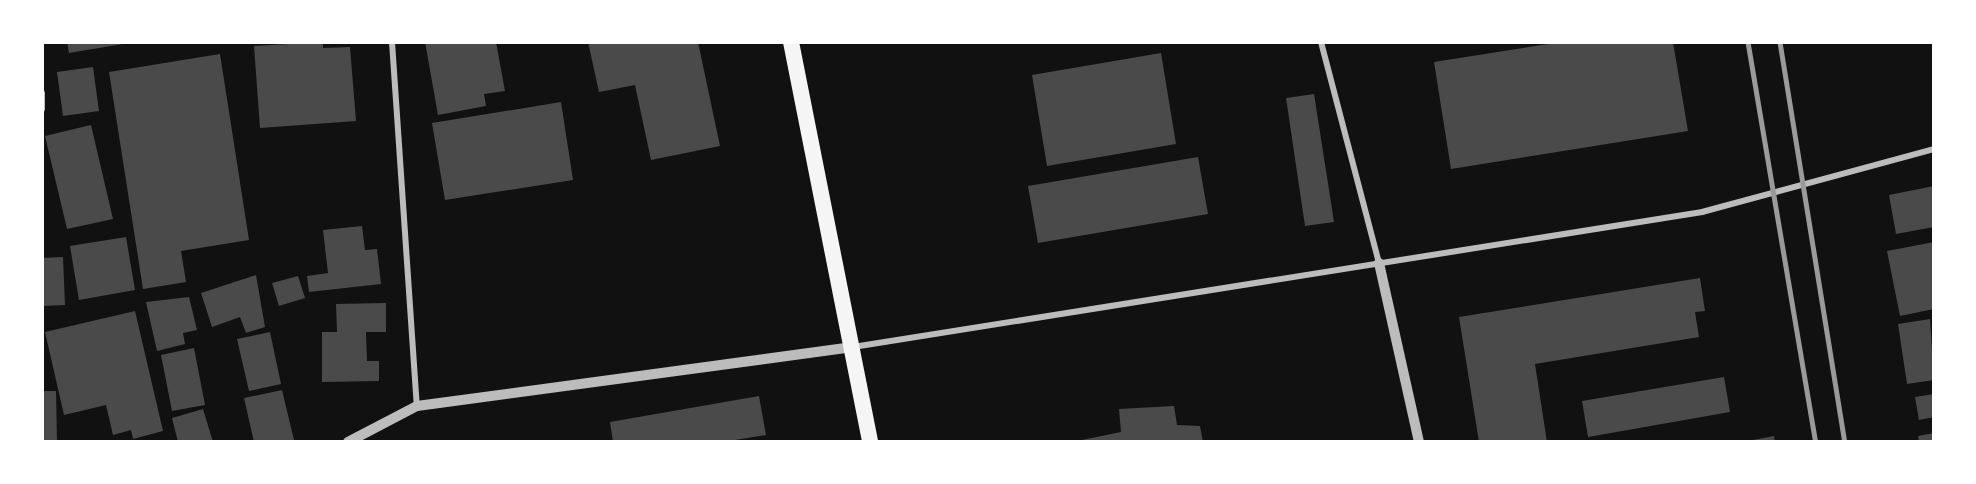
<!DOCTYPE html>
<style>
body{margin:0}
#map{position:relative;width:1976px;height:484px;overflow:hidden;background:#111;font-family:"Times New Roman",serif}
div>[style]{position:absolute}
.building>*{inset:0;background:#4a4a4a}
.minor>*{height:6px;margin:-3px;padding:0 3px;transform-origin:3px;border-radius:3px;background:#bcbcbc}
.tertiary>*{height:10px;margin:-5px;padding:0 5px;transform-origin:5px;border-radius:5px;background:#bcbcbc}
.trunk>*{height:16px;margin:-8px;padding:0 8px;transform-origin:8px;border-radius:8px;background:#f5f5f5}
.rail>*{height:4.5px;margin:-2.25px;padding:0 2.25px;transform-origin:2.25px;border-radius:2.25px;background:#9a9a9a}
span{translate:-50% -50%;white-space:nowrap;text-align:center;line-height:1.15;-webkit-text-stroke:4.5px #fff;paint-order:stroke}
.frame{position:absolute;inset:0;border:44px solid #fff;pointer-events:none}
</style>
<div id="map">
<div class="building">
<i style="clip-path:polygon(67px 42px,128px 42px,129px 43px,69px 53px)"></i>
<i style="clip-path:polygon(323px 42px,323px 48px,350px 47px,356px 121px,260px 128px,254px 46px)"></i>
<i style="clip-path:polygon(425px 42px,496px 42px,505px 91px,484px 94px,486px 106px,438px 115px)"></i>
<i style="clip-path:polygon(588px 42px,698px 42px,720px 146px,651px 160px,635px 85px,599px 92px)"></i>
<i style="clip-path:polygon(1561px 42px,1673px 42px,1688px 131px,1451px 169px,1434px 62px)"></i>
<i style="clip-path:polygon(1161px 53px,1176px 144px,1047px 166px,1032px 75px)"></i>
<i style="clip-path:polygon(220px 54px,249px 240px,181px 251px,186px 282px,143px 289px,109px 72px)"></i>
<i style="clip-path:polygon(93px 67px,99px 111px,63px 116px,57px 72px)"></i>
<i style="clip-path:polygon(1314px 94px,1334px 222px,1305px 226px,1286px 98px)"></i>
<i style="clip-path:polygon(561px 102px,573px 180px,445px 200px,432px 123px)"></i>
<i style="clip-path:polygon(91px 125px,113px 219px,67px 229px,45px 136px)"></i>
<i style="clip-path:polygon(1198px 157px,1208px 214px,1038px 243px,1028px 186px)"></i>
<i style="clip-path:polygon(1934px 186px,1934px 227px,1896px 234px,1889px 195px)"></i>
<i style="clip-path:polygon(362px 226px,365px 250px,377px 249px,381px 284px,309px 292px,307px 276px,328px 273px,323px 230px)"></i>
<i style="clip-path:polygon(126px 237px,135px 290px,79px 300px,70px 246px)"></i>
<i style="clip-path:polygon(1934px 242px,1934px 309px,1900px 316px,1887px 251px)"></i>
<i style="clip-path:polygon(63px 257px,65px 305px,42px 306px,42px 258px)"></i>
<i style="clip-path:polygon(256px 275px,265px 327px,246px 333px,240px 317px,212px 327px,201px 293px)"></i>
<i style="clip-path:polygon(298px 276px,305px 298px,279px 306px,272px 283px)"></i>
<i style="clip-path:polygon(1700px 278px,1705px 311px,1695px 312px,1699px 337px,1535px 364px,1547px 442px,1479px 442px,1459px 317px)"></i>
<i style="clip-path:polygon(189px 297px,197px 330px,183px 333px,185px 344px,157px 351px,146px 302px)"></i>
<i style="clip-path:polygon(386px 303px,386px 332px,366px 332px,367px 361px,379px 361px,379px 381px,322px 382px,322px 332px,337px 332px,336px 304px)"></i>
<i style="clip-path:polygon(135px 311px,163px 431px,133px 439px,131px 430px,113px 435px,106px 405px,64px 415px,45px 332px)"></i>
<i style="clip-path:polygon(1930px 319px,1934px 380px,1907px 384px,1898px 324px)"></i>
<i style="clip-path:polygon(270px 332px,281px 384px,249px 391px,237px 339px)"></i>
<i style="clip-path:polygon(194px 348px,205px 405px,172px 411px,161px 355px)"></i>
<i style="clip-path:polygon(1724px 377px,1730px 412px,1588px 437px,1582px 401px)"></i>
<i style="clip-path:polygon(282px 390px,294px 440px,254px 442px,244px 398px)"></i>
<i style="clip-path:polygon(42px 391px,56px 391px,57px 442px,42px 442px)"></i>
<i style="clip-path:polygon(1934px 394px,1934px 417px,1919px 420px,1915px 397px)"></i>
<i style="clip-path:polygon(759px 396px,766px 435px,723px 442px,613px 442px,610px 422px)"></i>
<i style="clip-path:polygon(1174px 406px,1177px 425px,1200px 426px,1203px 442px,1072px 442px,1121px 432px,1119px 409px)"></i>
<i style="clip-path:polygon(203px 409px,213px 442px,178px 442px,172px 418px)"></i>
<i style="clip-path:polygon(1934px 433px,1934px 442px,1919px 442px,1918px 436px)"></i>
<i style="clip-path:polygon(1774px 436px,1775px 442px,1748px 442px,1748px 441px)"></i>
</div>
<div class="minor">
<i style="left:392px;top:42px;width:365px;rotate:86.1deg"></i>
<i style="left:1321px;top:42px;width:228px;rotate:75.3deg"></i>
<i style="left:42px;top:93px;width:16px;rotate:90deg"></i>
<i style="left:853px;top:347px;width:860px;rotate:-9.03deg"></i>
<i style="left:1702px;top:212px;width:240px;rotate:-15.2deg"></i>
</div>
<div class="tertiary">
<i style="left:1379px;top:263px;width:183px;rotate:77.4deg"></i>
<i style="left:348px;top:442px;width:78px;rotate:-27.6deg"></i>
<i style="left:417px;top:406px;width:438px;rotate:-7.7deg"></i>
</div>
<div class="trunk">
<i style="left:791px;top:42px;width:408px;rotate:78.8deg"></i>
</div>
<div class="rail">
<i style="left:1748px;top:42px;width:406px;rotate:80.4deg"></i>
<i style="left:1780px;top:42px;width:405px;rotate:80.8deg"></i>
</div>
<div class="frame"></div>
</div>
